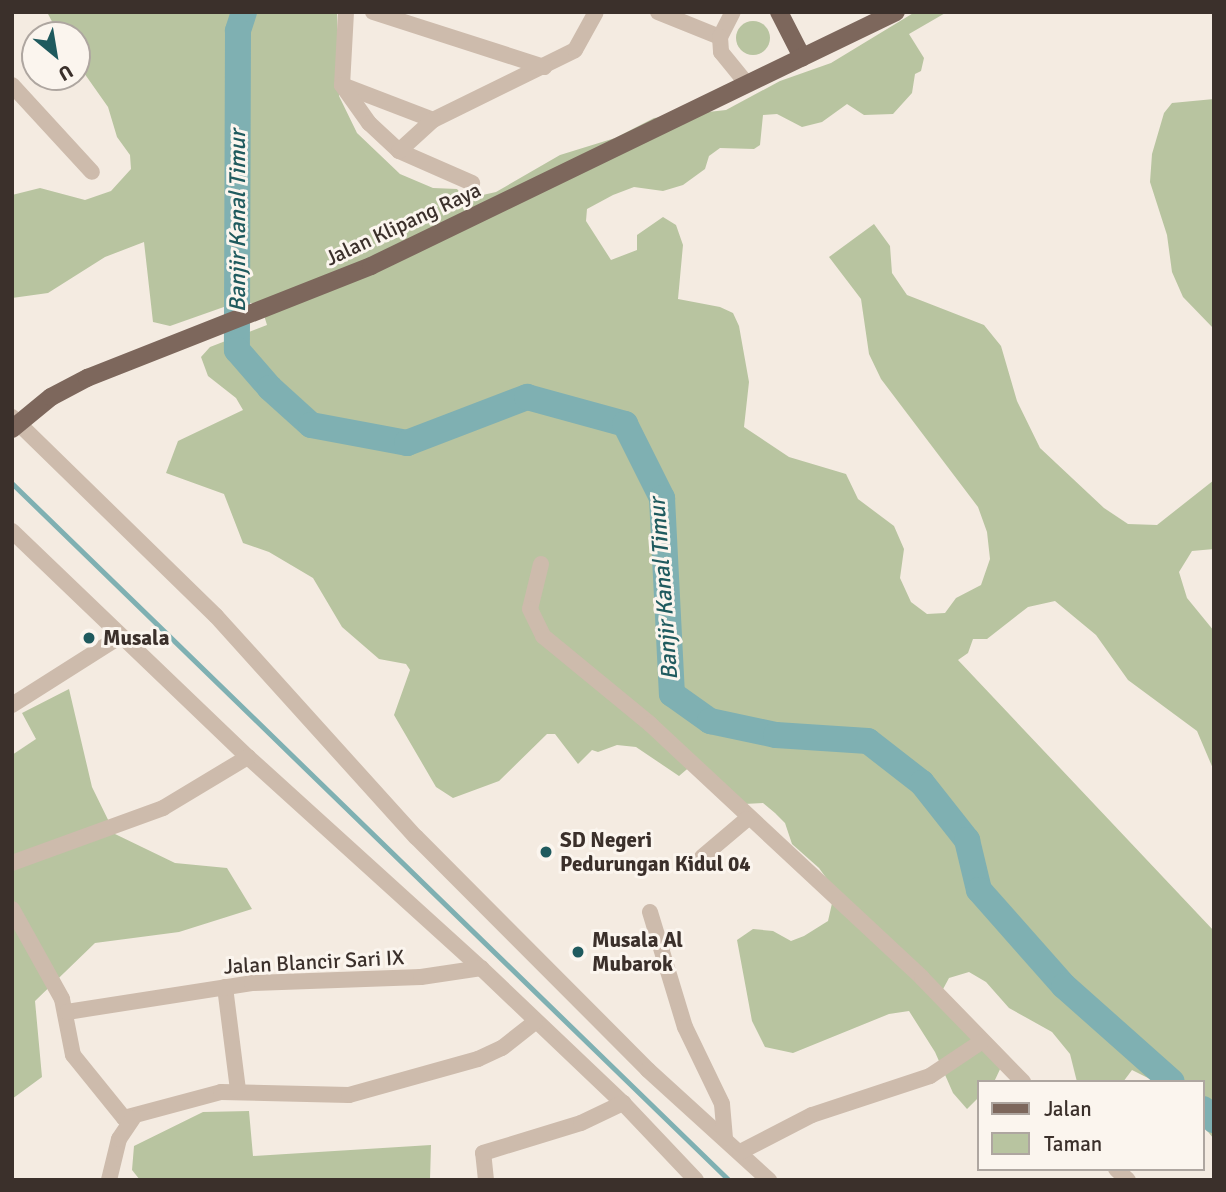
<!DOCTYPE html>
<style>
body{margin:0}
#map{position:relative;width:1226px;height:1192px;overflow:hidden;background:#f4ebe1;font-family:Signika,sans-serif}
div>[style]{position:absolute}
.green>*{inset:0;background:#b8c4a0}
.round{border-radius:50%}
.stream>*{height:4.5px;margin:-2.25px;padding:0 2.25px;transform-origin:2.25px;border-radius:2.25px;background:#7fb0b2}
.river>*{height:26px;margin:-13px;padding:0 13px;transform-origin:13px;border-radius:13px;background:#7fb0b2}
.minor>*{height:16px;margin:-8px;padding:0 8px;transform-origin:8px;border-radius:8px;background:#cdbbac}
.major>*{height:18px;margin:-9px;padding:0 9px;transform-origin:9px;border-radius:9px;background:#7d675c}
.dots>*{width:19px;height:19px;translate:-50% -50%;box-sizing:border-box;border:4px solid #fbf5ee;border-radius:50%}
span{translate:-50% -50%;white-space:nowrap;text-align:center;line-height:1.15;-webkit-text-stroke:6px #fbf5ee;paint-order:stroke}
.street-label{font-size:21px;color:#3b302b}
.poi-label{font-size:21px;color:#3b302b;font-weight:700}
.left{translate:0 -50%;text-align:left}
.water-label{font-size:23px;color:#1f5a5e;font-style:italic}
.frame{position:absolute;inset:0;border:14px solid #3b302b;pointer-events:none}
.legend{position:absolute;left:977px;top:1080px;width:228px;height:91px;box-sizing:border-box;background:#fbf5ee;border:2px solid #aea6a0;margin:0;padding:9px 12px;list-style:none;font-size:21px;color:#3b302b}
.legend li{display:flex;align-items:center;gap:14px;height:35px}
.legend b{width:35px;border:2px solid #aea6a0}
.north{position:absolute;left:21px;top:21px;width:70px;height:70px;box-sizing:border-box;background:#fbf5ee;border:2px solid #aea6a0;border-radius:50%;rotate:150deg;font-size:19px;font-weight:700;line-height:28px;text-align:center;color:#3b302b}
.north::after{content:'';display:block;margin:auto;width:24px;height:32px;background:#1f5a5e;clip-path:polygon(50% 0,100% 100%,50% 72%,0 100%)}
</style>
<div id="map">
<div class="green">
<i style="clip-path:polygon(47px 12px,337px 12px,339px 96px,357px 133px,400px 174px,433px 188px,457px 189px,465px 199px,496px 192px,560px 155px,615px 138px,654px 118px,726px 110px,780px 81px,831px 63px,915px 12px,947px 12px,909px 34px,924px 58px,921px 71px,915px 74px,912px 93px,893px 114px,864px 115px,847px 104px,822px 122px,802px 127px,777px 114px,763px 115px,760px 145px,754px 149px,720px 148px,709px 156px,705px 169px,683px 185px,663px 191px,634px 187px,613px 195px,587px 209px,586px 221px,611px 260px,637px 250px,637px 235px,663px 217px,676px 225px,683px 245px,678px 299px,720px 307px,733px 313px,739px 326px,749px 382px,744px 427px,789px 457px,846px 474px,858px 499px,894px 526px,904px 549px,900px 578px,911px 602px,927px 614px,945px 613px,956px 598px,981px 585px,990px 559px,987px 532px,978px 507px,881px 379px,869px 354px,861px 299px,829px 257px,874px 224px,890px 246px,892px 273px,907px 295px,984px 325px,1001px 346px,1017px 401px,1040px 448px,1104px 508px,1128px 524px,1157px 525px,1214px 480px,1214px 549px,1192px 551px,1179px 572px,1187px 598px,1214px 631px,1214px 771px,1197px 731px,1128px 680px,1096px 635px,1055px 601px,1028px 607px,987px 639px,973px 639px,968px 653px,958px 660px,1214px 931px,1214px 1139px,1203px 1126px,1203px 1082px,1156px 1082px,1132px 1070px,1123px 1082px,1077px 1082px,1070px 1054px,1052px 1032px,1009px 1008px,986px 982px,969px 972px,949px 978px,942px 991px,1002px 1065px,994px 1082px,979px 1082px,979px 1097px,967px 1109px,953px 1093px,935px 1052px,909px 1011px,889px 1014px,793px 1053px,765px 1047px,752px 1021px,737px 940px,753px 929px,773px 931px,791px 941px,804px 936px,828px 921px,835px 890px,819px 868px,792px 844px,785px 823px,775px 813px,763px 803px,744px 804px,693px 764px,679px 776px,636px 747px,617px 745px,598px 752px,592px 750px,578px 764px,555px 734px,547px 734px,499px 781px,453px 798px,436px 787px,394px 715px,410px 670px,406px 664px,379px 659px,342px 627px,313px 578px,269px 552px,243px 543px,224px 494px,166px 473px,178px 441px,243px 410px,236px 398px,208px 376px,201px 357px,210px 347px,267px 325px,263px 312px,252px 303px,238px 302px,170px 326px,153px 322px,144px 242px,105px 257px,48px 293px,12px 298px,12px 195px,40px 188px,85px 200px,111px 191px,131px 169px,130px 155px,117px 137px,108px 107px,77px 63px,77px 35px,59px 35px)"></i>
<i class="round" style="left:736px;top:21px;width:34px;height:34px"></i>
<i style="clip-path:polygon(1214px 99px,1214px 329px,1183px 297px,1172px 272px,1167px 235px,1150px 182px,1152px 154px,1164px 113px,1172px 103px)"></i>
<i style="clip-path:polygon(69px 689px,92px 787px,115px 834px,175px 863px,227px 868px,252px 909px,179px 932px,95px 943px,35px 1001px,42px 1077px,12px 1099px,12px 755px,36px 739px,22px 713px)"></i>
<i style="clip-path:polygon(249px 1111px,253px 1156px,431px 1145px,430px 1180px,140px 1180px,132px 1170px,134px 1146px,203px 1112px)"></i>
</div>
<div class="stream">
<i style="left:12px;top:483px;width:1000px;rotate:44.19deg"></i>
</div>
<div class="river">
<i style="left:244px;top:12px;width:20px;rotate:108deg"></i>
<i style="left:238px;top:31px;width:319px;rotate:90.2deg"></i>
<i style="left:237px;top:350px;width:50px;rotate:49deg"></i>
<i style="left:270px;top:388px;width:55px;rotate:42.1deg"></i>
<i style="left:311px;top:425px;width:98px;rotate:10.6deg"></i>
<i style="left:407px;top:443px;width:129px;rotate:-21deg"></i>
<i style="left:527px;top:397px;width:102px;rotate:15.4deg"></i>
<i style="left:625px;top:424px;width:83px;rotate:63.4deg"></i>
<i style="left:662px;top:498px;width:196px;rotate:87.1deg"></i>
<i style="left:672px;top:694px;width:47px;rotate:35.4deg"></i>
<i style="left:710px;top:721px;width:67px;rotate:12deg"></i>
<i style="left:776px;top:735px;width:92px;rotate:3.7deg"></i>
<i style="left:868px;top:741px;width:68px;rotate:37.9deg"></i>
<i style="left:922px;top:783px;width:73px;rotate:51.7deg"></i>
<i style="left:967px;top:840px;width:51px;rotate:76.5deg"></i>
<i style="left:979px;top:890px;width:128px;rotate:48.5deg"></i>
<i style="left:1064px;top:986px;width:144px;rotate:41.6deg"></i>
<i style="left:1203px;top:1109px;width:16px;rotate:45deg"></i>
</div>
<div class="minor">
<i style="left:346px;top:12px;width:73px;rotate:93.1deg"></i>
<i style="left:342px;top:85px;width:97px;rotate:21deg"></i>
<i style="left:433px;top:120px;width:158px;rotate:-26.2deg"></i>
<i style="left:575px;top:50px;width:43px;rotate:-61.1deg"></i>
<i style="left:373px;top:12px;width:180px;rotate:17.8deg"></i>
<i style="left:658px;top:12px;width:67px;rotate:22deg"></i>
<i style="left:720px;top:37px;width:28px;rotate:-63deg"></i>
<i style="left:720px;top:37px;width:15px;rotate:86deg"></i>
<i style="left:721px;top:52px;width:41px;rotate:50.9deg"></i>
<i style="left:12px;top:85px;width:118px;rotate:47.4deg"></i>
<i style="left:342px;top:85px;width:47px;rotate:54.6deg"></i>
<i style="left:369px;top:123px;width:41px;rotate:43deg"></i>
<i style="left:399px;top:151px;width:80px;rotate:23.7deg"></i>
<i style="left:399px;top:151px;width:46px;rotate:-42.4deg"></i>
<i style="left:12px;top:417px;width:285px;rotate:44.3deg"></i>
<i style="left:216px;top:616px;width:298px;rotate:47.9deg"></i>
<i style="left:416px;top:837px;width:329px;rotate:45.1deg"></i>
<i style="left:648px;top:1070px;width:164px;rotate:42.3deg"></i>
<i style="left:12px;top:531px;width:327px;rotate:43.8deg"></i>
<i style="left:248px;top:757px;width:314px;rotate:42.2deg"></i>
<i style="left:481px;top:968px;width:196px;rotate:43.6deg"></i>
<i style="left:623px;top:1103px;width:106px;rotate:46.5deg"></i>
<i style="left:541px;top:564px;width:46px;rotate:103.7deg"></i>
<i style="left:530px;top:609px;width:30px;rotate:64deg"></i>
<i style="left:543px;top:636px;width:139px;rotate:39.4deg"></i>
<i style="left:650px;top:724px;width:372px;rotate:43deg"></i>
<i style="left:922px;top:978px;width:145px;rotate:45.8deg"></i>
<i style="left:12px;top:705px;width:127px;rotate:-32.4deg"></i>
<i style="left:702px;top:857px;width:59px;rotate:-40.2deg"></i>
<i style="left:12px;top:863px;width:161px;rotate:-20deg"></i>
<i style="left:163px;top:808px;width:99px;rotate:-31deg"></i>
<i style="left:12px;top:909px;width:103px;rotate:60.9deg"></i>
<i style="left:62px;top:999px;width:57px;rotate:78.9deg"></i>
<i style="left:73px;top:1055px;width:81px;rotate:51deg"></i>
<i style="left:124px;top:1118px;width:100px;rotate:-15deg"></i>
<i style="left:221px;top:1092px;width:128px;rotate:1.3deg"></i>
<i style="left:349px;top:1095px;width:134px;rotate:-15.6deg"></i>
<i style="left:478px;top:1059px;width:26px;rotate:-25deg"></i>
<i style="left:502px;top:1048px;width:42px;rotate:-38.2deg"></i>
<i style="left:650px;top:912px;width:120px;rotate:73.1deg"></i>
<i style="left:685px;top:1027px;width:85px;rotate:64.3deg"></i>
<i style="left:722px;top:1104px;width:34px;rotate:85deg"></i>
<i style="left:225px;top:987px;width:104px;rotate:82.8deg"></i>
<i style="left:67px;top:1012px;width:187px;rotate:-8.9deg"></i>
<i style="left:252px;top:983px;width:169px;rotate:-2deg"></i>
<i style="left:421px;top:977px;width:61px;rotate:-8.5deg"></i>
<i style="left:740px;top:1152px;width:81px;rotate:-27.2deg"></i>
<i style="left:812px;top:1115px;width:124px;rotate:-18.3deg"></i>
<i style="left:930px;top:1076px;width:61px;rotate:-33.7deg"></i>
<i style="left:1116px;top:1169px;width:16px;rotate:43deg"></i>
<i style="left:109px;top:1180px;width:42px;rotate:-76.3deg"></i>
<i style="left:119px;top:1139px;width:25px;rotate:-56deg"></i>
<i style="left:486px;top:1180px;width:27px;rotate:-96deg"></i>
<i style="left:483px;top:1153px;width:102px;rotate:-17deg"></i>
<i style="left:581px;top:1123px;width:47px;rotate:-25.5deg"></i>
</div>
<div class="major">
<i style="left:779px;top:12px;width:51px;rotate:62.9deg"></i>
<i style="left:12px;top:429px;width:50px;rotate:-39.4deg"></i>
<i style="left:51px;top:397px;width:41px;rotate:-27.8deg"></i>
<i style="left:87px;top:378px;width:305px;rotate:-21.5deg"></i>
<i style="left:371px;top:266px;width:583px;rotate:-25.82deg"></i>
</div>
<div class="dots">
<i style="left:89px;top:638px;background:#1f5a5e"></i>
<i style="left:546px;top:852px;background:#1f5a5e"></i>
<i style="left:578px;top:952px;background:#1f5a5e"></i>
</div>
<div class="street-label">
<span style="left:403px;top:224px;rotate:-25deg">Jalan Klipang Raya</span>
<span style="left:314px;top:962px;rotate:-3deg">Jalan Blancir Sari IX</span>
</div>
<div class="poi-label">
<span class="left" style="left:103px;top:638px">Musala</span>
<span class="left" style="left:560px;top:852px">SD Negeri<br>Pedurungan Kidul 04</span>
<span class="left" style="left:592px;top:952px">Musala Al<br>Mubarok</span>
</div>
<div class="water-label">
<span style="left:238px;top:221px;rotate:-90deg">Banjir Kanal Timur</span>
<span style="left:664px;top:589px;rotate:-94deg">Banjir Kanal Timur</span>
</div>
<div class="frame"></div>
<ul class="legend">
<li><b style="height:9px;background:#7d675c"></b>Jalan</li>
<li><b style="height:19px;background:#b8c4a0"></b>Taman</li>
</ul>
<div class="north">U</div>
</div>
